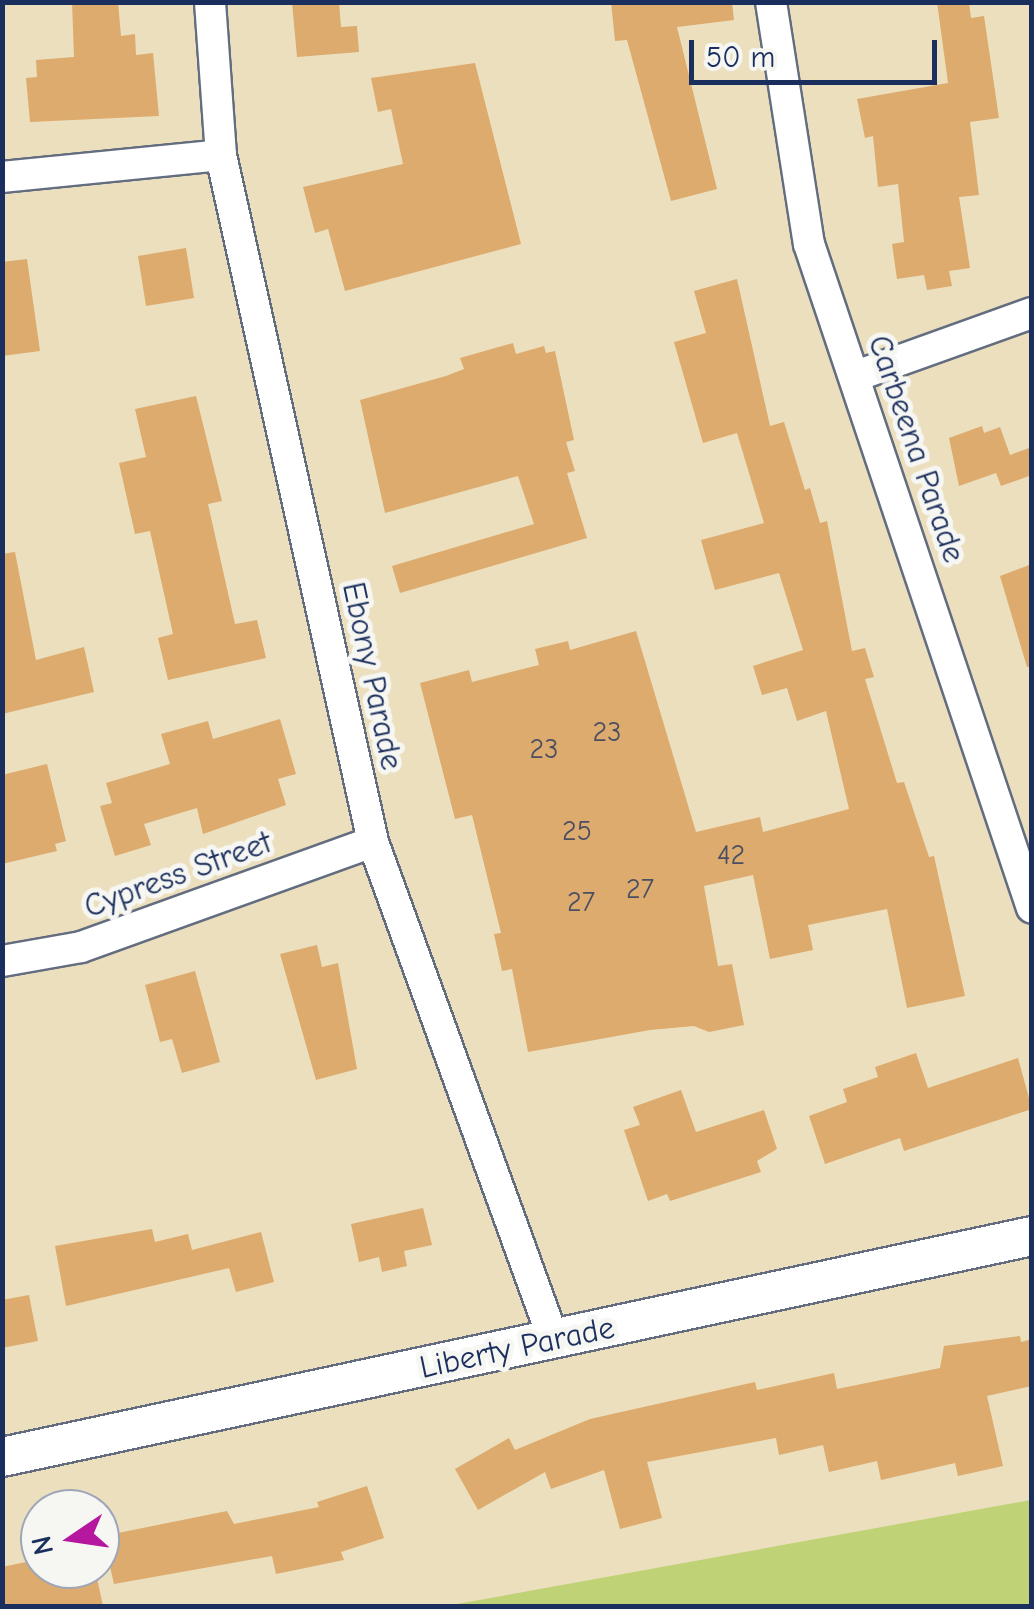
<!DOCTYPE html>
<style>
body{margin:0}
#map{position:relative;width:1034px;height:1609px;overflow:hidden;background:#ecdfbe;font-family:"Comic Neue",sans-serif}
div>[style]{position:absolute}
.green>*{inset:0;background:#bfd275}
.building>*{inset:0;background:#dcab6d}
.roads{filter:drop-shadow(2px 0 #646d80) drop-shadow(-2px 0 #646d80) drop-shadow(0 2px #646d80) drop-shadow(0 -2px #646d80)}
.minor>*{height:30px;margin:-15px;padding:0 15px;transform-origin:15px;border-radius:15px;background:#fff}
.tertiary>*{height:38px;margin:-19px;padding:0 19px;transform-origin:19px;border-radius:19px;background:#fff}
span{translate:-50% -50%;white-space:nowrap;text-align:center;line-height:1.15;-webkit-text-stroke:10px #f6f6f2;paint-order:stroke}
.number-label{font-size:28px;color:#4b4e62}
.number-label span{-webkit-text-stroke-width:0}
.street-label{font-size:32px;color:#1b2f5e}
.frame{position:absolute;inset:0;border:5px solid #1b2f5e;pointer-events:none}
.north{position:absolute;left:20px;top:1489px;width:100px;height:100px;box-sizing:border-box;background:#f6f6f2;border:2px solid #9ea6b7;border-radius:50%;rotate:257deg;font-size:28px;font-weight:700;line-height:40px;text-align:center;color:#1b2f5e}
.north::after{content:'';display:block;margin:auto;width:35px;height:45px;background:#b5179e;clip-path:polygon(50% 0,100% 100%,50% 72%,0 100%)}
.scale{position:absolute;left:689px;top:40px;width:248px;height:45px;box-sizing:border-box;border:5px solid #1b2f5e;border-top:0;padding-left:12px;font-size:30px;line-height:35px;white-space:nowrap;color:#1b2f5e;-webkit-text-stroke:8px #f6f6f2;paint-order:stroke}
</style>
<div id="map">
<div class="green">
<i style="clip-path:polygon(1031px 1500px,1031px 1606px,446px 1606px)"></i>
</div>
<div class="building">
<i style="clip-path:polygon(72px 2px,118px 2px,121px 36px,135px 34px,136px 55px,153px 53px,159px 116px,30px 122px,26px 78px,37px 77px,36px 60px,74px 57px)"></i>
<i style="clip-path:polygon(292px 2px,339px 2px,341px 27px,357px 26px,359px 52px,297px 57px)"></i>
<i style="clip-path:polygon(611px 2px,732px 2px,734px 20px,677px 27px,717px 189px,671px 201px,627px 40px,615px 41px)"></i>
<i style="clip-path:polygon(937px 2px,969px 2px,971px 18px,984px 16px,999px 118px,970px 122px,979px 195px,959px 197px,970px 268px,949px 271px,952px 286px,927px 290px,924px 275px,897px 279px,892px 244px,904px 242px,898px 184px,878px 187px,873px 136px,865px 138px,857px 99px,948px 83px)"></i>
<i style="clip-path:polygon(475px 63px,521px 244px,345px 291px,328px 229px,315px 233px,303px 187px,403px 164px,391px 109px,378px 112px,371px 78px)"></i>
<i style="clip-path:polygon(186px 248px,194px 298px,146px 306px,138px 256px)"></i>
<i style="clip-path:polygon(27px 259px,40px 351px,2px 356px,2px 262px)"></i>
<i style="clip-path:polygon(737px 279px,770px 426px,784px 422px,805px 490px,810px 488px,820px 523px,827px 521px,852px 651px,865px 648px,874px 677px,865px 679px,897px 783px,904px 782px,929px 857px,934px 856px,965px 996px,907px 1008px,887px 909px,808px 925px,813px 950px,770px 959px,753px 875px,704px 886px,718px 966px,732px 964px,744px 1025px,709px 1032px,694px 1026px,650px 1030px,528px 1052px,512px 969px,502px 971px,494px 934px,501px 933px,472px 815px,455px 819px,420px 683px,469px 670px,472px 682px,539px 665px,535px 649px,568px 641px,570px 650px,636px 631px,696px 832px,760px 817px,763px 832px,849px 809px,826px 711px,797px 721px,787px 688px,762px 695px,753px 666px,803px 650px,779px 573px,715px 590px,701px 540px,764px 523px,737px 433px,703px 443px,674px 342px,706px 333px,694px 291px)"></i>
<i style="clip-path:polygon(513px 343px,516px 354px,544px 346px,546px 353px,555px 351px,574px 440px,566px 442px,575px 471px,567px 473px,587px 538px,400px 593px,392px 566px,534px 524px,518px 476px,385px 513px,360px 400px,446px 376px,464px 369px,460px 358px)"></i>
<i style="clip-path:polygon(196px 396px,222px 501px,208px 504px,235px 624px,257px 620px,266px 658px,168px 680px,158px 638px,173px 634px,150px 531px,135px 534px,119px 463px,146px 457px,135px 409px)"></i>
<i style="clip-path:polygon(982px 426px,984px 433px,1000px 427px,1010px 455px,1032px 447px,1032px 475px,1001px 486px,996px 473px,959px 486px,949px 438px)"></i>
<i style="clip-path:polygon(15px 552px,36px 660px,84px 647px,94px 692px,2px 714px,2px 554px)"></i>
<i style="clip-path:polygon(1032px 564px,1032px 667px,1027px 667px,1000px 576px)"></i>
<i style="clip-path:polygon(280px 719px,296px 774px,278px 779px,286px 805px,203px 834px,197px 808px,144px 824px,151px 845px,115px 856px,100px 806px,112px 803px,106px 783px,170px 764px,161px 734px,208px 721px,213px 739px)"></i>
<i style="clip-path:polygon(47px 764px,66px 841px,55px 844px,57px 851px,2px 864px,2px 775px)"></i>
<i style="clip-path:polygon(317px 945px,322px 967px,338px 963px,357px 1069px,316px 1080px,280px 954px)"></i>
<i style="clip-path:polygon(195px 971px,220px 1062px,182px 1073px,172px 1039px,160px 1042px,145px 985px)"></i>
<i style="clip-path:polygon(916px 1053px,928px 1088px,1018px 1058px,1032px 1109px,904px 1151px,900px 1138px,825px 1164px,809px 1116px,847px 1102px,843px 1089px,878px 1077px,875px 1067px)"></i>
<i style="clip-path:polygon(681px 1090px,696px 1132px,764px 1110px,777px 1149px,757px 1161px,761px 1172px,670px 1201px,667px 1194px,648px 1201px,624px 1130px,640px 1125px,633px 1107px)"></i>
<i style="clip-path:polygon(423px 1208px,432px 1245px,404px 1251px,407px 1266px,382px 1272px,379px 1257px,359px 1262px,351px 1224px)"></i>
<i style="clip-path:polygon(152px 1229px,155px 1242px,188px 1234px,192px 1250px,261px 1232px,274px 1282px,236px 1292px,229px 1268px,66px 1306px,55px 1246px)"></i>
<i style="clip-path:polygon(29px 1295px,38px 1341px,2px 1348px,2px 1300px)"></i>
<i style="clip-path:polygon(1020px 1336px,1021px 1342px,1032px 1339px,1032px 1386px,987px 1396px,1003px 1466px,958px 1476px,955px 1463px,881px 1480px,877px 1461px,829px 1472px,823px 1445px,779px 1455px,776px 1438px,647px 1462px,662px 1518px,620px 1529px,604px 1470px,551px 1489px,545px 1472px,478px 1510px,455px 1469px,509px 1438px,515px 1450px,590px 1419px,755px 1382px,757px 1390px,834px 1373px,837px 1389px,940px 1368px,944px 1346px)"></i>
<i style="clip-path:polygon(367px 1486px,384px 1538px,341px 1552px,344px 1560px,276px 1574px,272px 1556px,114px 1584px,103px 1536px,227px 1511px,234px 1524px,319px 1507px,317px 1502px)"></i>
<i style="clip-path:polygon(40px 1559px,40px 1569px,95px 1569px,103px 1606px,2px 1606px,2px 1567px)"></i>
</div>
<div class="roads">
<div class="minor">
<i style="left:210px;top:2px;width:153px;rotate:85.9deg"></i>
<i style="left:221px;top:155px;width:704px;rotate:77.52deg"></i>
<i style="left:373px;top:842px;width:531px;rotate:70.06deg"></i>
<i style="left:771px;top:2px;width:245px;rotate:81.1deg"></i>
<i style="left:809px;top:244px;width:700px;rotate:71.44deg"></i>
<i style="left:2px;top:177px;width:220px;rotate:-5.7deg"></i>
<i style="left:856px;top:376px;width:187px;rotate:-19.7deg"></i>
<i style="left:2px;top:961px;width:80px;rotate:-10deg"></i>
<i style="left:81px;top:947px;width:310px;rotate:-19.8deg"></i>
</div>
<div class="tertiary">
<i style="left:2px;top:1457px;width:1053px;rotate:-12.11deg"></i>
</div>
</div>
<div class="number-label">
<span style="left:607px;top:732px">23</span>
<span style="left:544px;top:749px">23</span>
<span style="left:577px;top:831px">25</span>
<span style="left:731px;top:855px">42</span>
<span style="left:640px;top:889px">27</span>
<span style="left:581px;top:902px">27</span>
</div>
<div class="street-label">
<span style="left:916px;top:449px;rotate:71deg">Carbeena Parade</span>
<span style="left:372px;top:676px;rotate:78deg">Ebony Parade</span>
<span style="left:178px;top:875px;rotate:-20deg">Cypress Street</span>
<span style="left:517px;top:1348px;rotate:-12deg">Liberty Parade</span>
</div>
<div class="frame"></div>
<div class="north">N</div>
<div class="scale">50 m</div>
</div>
